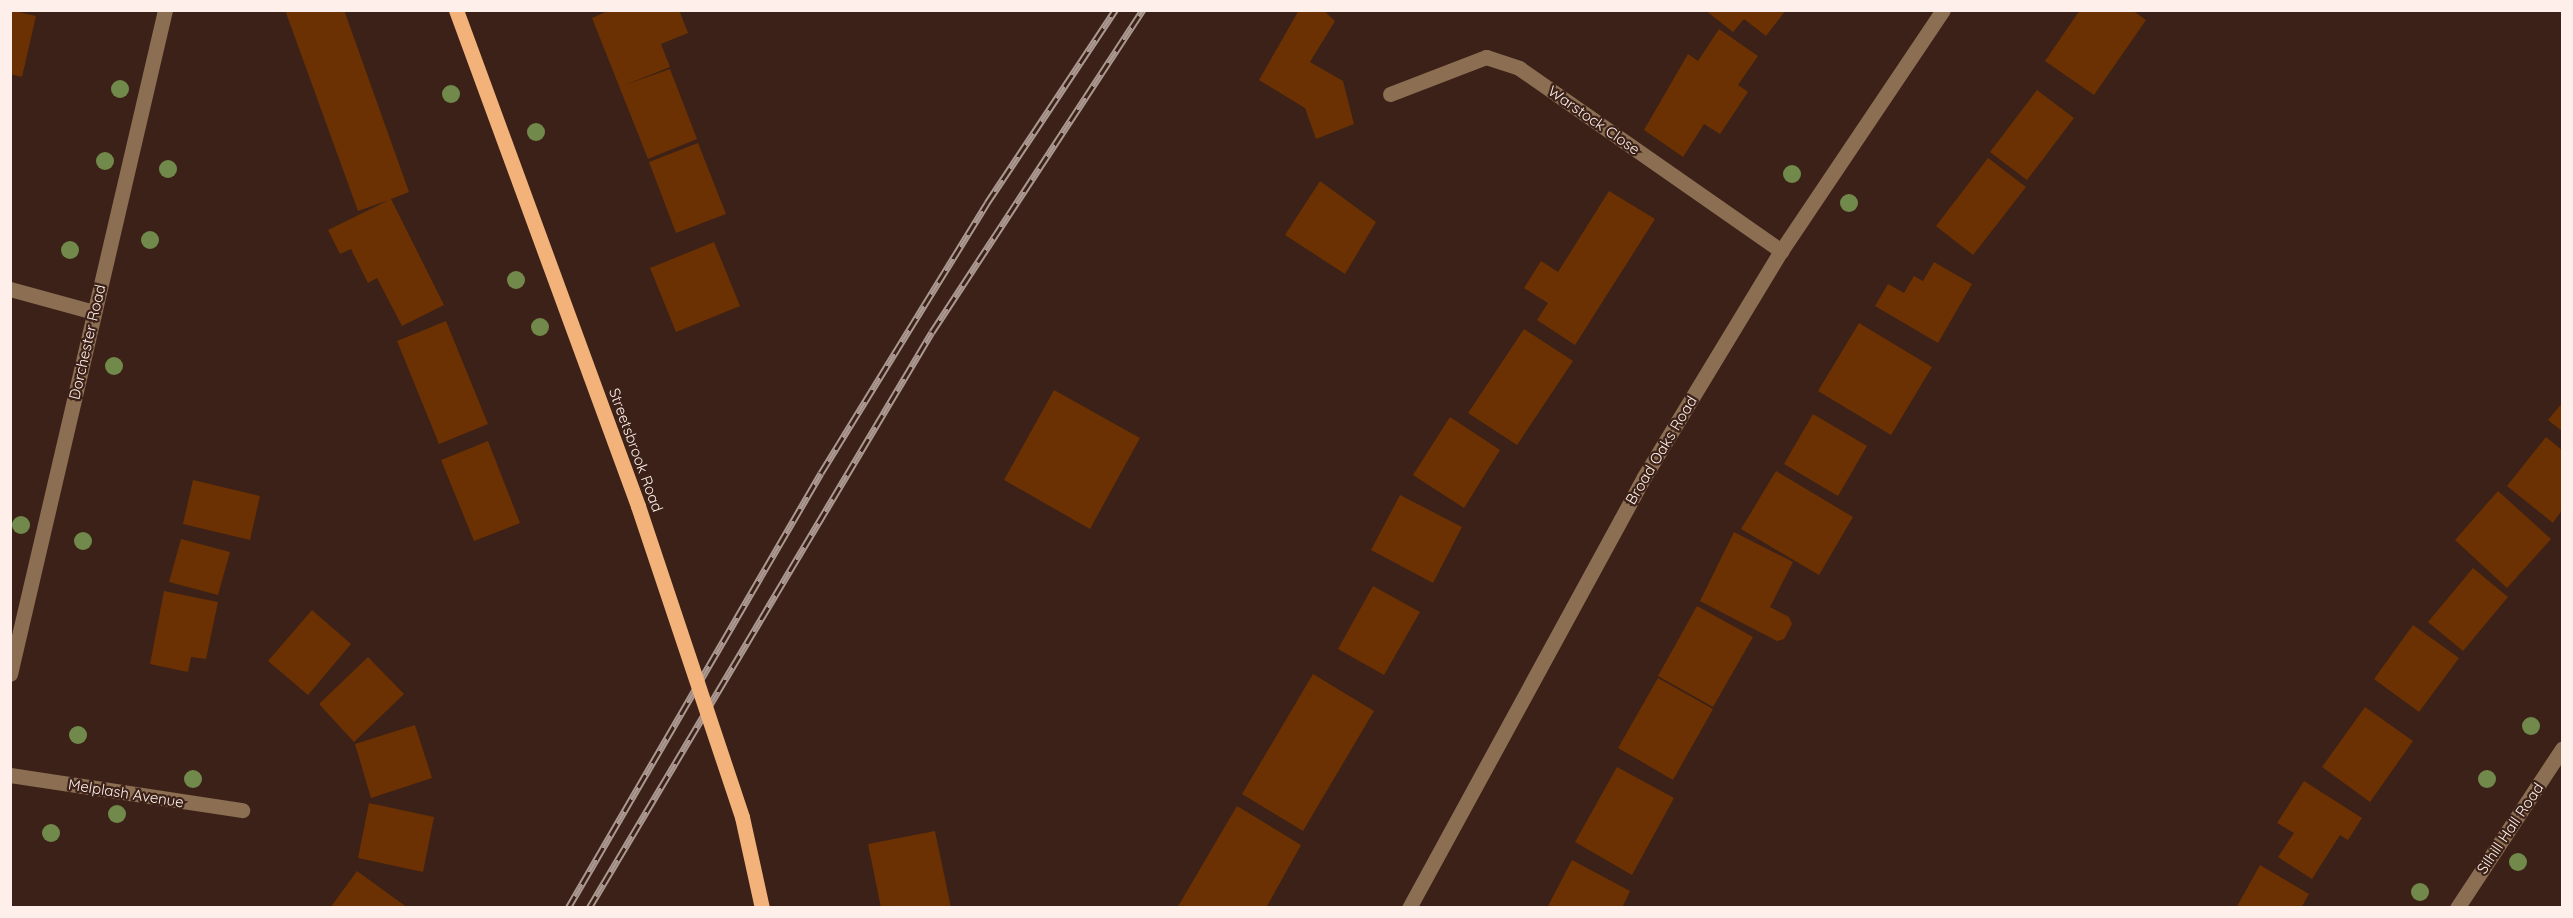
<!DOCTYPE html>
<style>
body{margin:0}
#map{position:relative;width:2573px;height:918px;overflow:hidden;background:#3b2117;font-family:Quicksand,sans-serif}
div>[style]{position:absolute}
.building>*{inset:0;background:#6b3102}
.minor>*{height:15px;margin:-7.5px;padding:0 7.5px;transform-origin:7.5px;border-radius:7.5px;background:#8c6e53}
.major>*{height:15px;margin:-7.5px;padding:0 7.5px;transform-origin:7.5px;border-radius:7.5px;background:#f2b279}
.rail>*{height:7px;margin-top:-3.5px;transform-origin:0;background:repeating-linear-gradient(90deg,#3b2117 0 14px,#ab9891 0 28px);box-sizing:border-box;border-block:2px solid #ab9891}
.major-bridge>*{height:15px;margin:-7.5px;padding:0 7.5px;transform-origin:7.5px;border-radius:7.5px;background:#f2b279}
.trees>*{width:18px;height:18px;margin:-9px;border-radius:50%;background:#718a4b}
span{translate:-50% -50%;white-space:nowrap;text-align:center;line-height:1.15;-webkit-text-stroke:4.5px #3b2117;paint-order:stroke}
.street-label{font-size:15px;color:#feefea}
.frame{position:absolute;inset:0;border:12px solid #feefea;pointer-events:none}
</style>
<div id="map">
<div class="building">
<i style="clip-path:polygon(10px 10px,36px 16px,22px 77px,10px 74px)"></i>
<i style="clip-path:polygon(285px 10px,344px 10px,409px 192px,391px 199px,444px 305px,402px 326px,377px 278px,368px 283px,351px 249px,340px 254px,328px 230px,389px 200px,358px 211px)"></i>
<i style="clip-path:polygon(610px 10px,679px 10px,688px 33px,661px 44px,670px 67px,625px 85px,670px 69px,697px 139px,648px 159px,592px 18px)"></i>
<i style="clip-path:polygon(1299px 10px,1323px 10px,1335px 21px,1310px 62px,1343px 81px,1354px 124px,1316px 139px,1305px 108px,1259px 80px)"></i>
<i style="clip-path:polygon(1705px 10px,1786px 10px,1766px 36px,1744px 19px,1733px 32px)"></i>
<i style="clip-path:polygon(2080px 10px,2132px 10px,2146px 20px,2094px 95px,2045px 61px)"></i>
<i style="clip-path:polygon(1719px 29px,1758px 56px,1738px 85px,1748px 92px,1720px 134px,1704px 124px,1683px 157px,1644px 130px,1688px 54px,1698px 61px)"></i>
<i style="clip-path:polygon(2037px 90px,2074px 118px,2027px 180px,1990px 152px)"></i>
<i style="clip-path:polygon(698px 143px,726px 214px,676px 233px,649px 162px)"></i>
<i style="clip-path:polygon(1988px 158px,2026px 187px,1973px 255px,1936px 226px)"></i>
<i style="clip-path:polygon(1320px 181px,1376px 222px,1345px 274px,1285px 235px)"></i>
<i style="clip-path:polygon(1609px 191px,1655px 219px,1575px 345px,1537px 320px,1548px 303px,1524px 288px,1541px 261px,1558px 272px)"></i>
<i style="clip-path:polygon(714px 242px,740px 306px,676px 332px,650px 268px)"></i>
<i style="clip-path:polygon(1934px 262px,1972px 284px,1938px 343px,1875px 306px,1888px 284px,1904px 293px,1914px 276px,1923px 281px)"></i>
<i style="clip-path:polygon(446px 321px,488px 424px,439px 444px,397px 341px)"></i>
<i style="clip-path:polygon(1859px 323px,1932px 367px,1891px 435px,1818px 391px)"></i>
<i style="clip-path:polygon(1524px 329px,1573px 361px,1517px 445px,1468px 413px)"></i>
<i style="clip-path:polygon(1054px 390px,1140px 438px,1090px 529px,1004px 480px)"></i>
<i style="clip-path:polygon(2562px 403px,2562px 431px,2548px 420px)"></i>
<i style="clip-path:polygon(1813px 414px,1867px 446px,1838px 496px,1784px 464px)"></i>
<i style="clip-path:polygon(1450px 417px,1500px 450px,1464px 508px,1413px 475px)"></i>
<i style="clip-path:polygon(2546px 437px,2562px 450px,2562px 510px,2553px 523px,2507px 486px)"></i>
<i style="clip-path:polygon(488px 441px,520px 523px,474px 541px,441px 460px)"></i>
<i style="clip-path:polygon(1776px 471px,1853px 517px,1819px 575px,1741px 529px)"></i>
<i style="clip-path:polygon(193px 480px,260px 496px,250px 540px,183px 524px)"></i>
<i style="clip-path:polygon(2498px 491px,2551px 539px,2507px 588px,2455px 540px)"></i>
<i style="clip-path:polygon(1400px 495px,1462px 527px,1433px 583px,1371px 550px)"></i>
<i style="clip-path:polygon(1734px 532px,1793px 562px,1770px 607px,1789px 617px,1792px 624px,1784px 639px,1777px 641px,1700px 601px)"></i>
<i style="clip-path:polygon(181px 539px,230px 552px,218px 595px,169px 582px)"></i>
<i style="clip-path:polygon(2473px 568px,2508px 597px,2463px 651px,2428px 622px)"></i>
<i style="clip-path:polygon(1373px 586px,1420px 612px,1384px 675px,1338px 649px)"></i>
<i style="clip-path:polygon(164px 591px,218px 602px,206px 659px,191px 657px,188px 672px,150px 664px)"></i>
<i style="clip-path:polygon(1697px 606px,1753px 637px,1713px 707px,1658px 676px)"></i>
<i style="clip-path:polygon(312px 610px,351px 644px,308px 695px,268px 661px)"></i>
<i style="clip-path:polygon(2413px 625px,2459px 658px,2419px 712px,2374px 679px)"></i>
<i style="clip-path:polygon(368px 657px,404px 694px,354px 742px,319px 704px)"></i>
<i style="clip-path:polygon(1313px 674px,1374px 711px,1303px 831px,1242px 794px)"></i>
<i style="clip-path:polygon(1658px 678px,1713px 709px,1673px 780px,1618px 748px)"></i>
<i style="clip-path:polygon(2365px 707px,2413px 741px,2370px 802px,2322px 767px)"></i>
<i style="clip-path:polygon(415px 725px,432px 778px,371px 798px,355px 744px)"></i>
<i style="clip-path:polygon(1617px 767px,1674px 798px,1632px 875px,1575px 842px)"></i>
<i style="clip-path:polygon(2304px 781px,2362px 818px,2348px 840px,2340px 835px,2312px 879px,2278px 857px,2294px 833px,2277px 823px)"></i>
<i style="clip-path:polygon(369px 803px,434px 817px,423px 872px,358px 858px)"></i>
<i style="clip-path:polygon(1237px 806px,1301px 845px,1266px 908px,1177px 908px)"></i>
<i style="clip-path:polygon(935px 831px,951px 908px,881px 908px,868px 844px)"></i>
<i style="clip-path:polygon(1572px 860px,1630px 891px,1622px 908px,1547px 908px)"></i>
<i style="clip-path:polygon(2260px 865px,2309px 894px,2301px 908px,2236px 908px)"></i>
<i style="clip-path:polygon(357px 871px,408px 908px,330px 908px)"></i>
</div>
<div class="minor">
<i style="left:1390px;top:94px;width:103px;rotate:-21.1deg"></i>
<i style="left:1486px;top:57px;width:35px;rotate:18deg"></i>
<i style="left:1519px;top:68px;width:320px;rotate:34.9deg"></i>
<i style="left:10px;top:289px;width:87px;rotate:15.3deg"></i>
<i style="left:10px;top:674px;width:682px;rotate:-76.86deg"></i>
<i style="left:10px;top:775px;width:235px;rotate:8.6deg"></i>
<i style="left:1409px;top:908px;width:491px;rotate:-61.4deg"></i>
<i style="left:1644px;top:477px;width:264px;rotate:-58.8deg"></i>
<i style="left:1781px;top:251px;width:290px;rotate:-56.1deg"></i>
<i style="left:2457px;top:908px;width:191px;rotate:-56.6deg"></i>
</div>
<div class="major">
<i style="left:456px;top:10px;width:528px;rotate:69.85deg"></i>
<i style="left:742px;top:817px;width:93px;rotate:77.6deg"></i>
</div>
<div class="rail">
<i style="left:568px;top:908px;width:503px;rotate:-59.82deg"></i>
<i style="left:821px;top:473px;width:317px;rotate:-58.4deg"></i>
<i style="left:987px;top:203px;width:232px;rotate:-56.4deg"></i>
<i style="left:589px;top:908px;width:670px;rotate:-59.23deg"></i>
<i style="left:932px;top:332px;width:385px;rotate:-56.8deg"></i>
</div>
<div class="major-bridge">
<i style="left:638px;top:506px;width:328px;rotate:71.5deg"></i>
</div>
<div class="trees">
<i style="left:120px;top:89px"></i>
<i style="left:451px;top:94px"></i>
<i style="left:536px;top:132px"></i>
<i style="left:105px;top:161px"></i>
<i style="left:168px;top:169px"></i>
<i style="left:1792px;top:174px"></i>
<i style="left:1849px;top:203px"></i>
<i style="left:150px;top:240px"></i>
<i style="left:70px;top:250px"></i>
<i style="left:516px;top:280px"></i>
<i style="left:540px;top:327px"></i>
<i style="left:114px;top:366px"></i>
<i style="left:21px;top:525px"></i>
<i style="left:83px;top:541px"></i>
<i style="left:2531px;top:726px"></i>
<i style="left:78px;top:735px"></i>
<i style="left:193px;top:779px"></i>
<i style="left:2487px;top:779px"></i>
<i style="left:117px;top:814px"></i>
<i style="left:51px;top:833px"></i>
<i style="left:2518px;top:862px"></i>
<i style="left:2420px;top:892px"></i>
</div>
<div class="street-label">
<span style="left:1594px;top:120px;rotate:35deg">Warstock Close</span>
<span style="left:87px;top:342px;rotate:-77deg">Dorchester Road</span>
<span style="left:636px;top:450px;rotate:70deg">Streetsbrook Road</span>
<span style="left:1661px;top:450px;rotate:-59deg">Broad Oaks Road</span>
<span style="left:126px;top:793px;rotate:9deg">Melplash Avenue</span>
<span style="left:2510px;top:828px;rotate:-56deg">Silhill Hall Road</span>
</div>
<div class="frame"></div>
</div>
